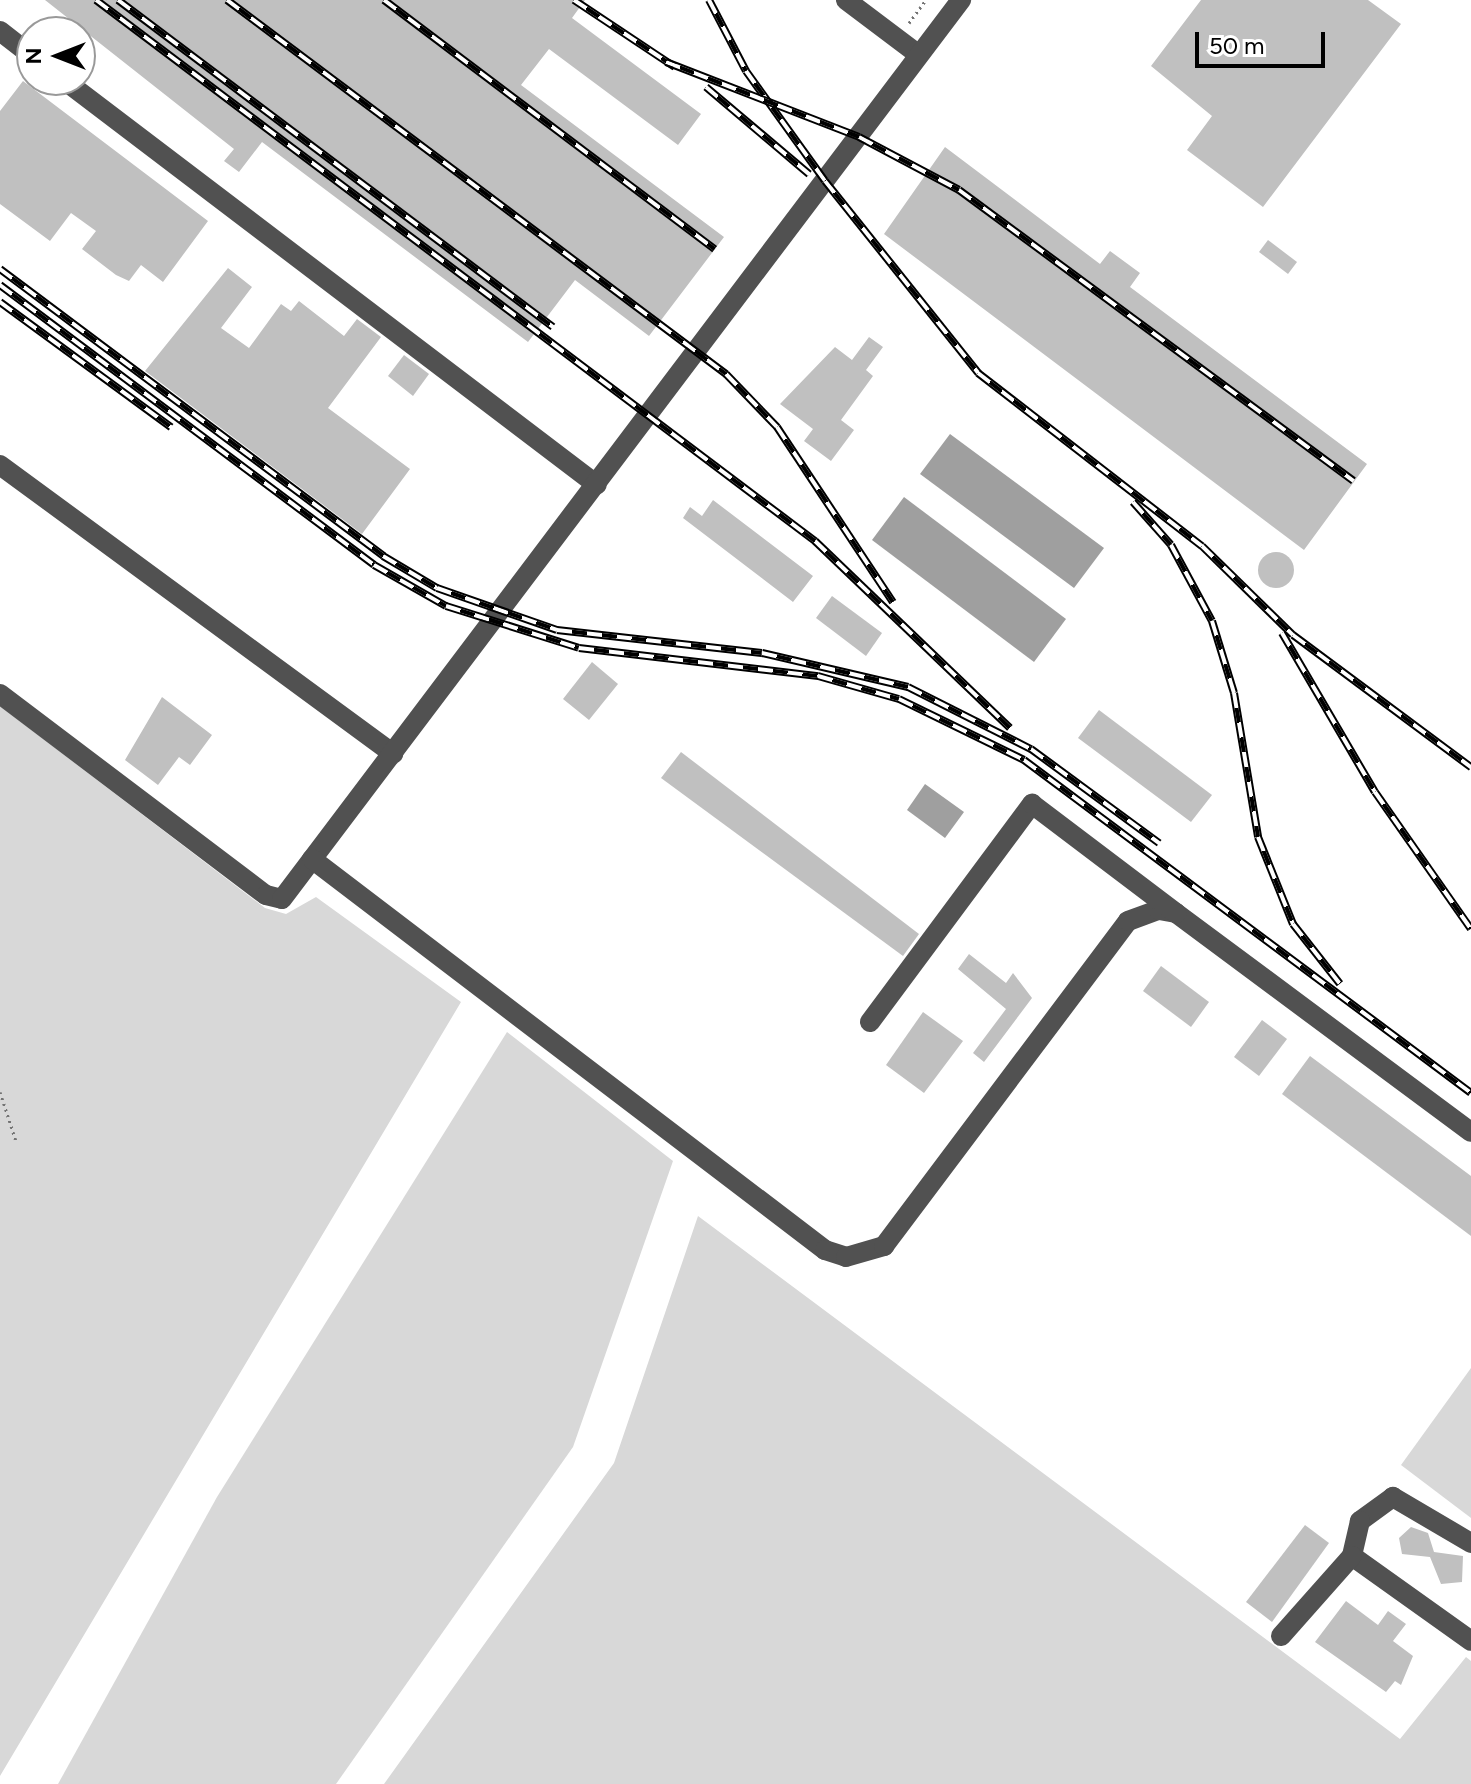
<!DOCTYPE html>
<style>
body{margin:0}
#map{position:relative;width:1471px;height:1784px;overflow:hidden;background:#fff;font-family:Figtree,sans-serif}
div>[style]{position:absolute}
.green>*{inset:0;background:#d8d8d8}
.water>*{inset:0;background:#9f9f9f}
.building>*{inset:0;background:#c0c0c0}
.round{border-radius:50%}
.path>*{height:3px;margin-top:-1.5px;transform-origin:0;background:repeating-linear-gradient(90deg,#737373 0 2px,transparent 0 6px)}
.minor>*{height:20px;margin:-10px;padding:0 10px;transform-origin:10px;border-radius:10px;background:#515151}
.rail>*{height:8px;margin-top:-4px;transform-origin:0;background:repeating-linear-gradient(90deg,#fff 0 15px,#000 0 30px);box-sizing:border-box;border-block:2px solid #000}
span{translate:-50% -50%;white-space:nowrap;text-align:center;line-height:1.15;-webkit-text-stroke:7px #fff;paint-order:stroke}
.north{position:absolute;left:16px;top:16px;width:80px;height:80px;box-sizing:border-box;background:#fff;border:2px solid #999;border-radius:50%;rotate:270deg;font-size:22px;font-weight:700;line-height:32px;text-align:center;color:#000}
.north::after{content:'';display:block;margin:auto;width:28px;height:36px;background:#000;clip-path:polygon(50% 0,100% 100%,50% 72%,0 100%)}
.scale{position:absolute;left:1195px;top:32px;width:130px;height:36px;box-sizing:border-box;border:4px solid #000;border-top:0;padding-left:10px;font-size:24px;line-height:28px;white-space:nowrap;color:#000;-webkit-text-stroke:6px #fff;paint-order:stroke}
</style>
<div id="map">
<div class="green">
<i style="clip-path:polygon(0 706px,265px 908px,286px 914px,316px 897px,461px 1002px,0 1776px)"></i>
<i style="clip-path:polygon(507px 1032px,673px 1161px,573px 1447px,336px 1784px,58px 1784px,217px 1497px)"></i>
<i style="clip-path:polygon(698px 1216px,1400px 1739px,1466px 1657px,1471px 1661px,1471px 1784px,384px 1784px,614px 1463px)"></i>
<i style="clip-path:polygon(1471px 1368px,1471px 1518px,1401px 1465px)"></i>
</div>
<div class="water">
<i style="clip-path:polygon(950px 434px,1104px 548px,1074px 588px,920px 474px)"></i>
<i style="clip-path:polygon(904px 497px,1066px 619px,1034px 662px,872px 540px)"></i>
<i style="clip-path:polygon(925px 784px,964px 812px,945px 838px,907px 810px)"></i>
</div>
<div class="building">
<i style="clip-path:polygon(45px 0,585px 0,572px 18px,701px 114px,678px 145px,549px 49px,521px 85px,724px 237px,649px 336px,575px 280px,528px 342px,262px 142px,239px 172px,224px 161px,234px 149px)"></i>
<i style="clip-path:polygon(1201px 0,1368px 0,1401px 24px,1263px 207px,1187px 150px,1212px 116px,1151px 66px)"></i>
<i style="clip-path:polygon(23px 81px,208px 221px,163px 282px,141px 265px,129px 281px,116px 275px,82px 249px,96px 231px,71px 213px,50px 241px,0 204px,0 111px)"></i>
<i style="clip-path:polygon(945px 147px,1100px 264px,1110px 251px,1140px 273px,1130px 287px,1367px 464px,1304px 550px,884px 234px)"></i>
<i style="clip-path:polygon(1268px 240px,1297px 262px,1288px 274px,1259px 252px)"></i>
<i style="clip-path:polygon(228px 268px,252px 287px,221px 328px,249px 348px,281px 304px,291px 311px,299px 301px,344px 336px,357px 319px,381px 337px,328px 408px,410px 469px,362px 534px,145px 371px)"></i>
<i style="clip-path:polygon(869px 337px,883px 347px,866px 370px,873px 376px,841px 420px,854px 430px,831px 461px,804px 441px,813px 429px,780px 404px,835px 347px,852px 360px)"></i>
<i style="clip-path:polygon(404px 355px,429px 374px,413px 396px,388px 376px)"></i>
<i style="clip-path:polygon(713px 500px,813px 576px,793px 602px,683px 518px,690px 507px,702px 516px)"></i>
<i class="round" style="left:1258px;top:552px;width:36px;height:36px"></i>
<i style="clip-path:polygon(832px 596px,882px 633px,866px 656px,816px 618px)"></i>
<i style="clip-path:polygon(592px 662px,618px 684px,589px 720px,563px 699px)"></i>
<i style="clip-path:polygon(162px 697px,212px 735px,190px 765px,179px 757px,158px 785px,125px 760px)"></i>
<i style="clip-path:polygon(1099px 710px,1212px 795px,1191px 822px,1078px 738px)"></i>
<i style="clip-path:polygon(681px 752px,919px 934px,903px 956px,661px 778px)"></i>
<i style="clip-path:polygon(969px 954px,1006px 983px,1013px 973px,1032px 998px,984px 1062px,973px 1053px,1006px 1009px,958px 969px)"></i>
<i style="clip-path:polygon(1161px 966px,1209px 1002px,1191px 1027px,1143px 991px)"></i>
<i style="clip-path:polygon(923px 1012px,963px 1041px,924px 1093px,886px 1065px)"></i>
<i style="clip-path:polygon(1262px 1020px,1287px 1039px,1259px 1076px,1234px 1057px)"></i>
<i style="clip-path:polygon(1310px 1056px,1471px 1176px,1471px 1236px,1282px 1094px)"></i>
<i style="clip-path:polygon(1305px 1525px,1329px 1543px,1272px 1622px,1246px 1602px)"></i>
<i style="clip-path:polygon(1411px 1527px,1428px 1533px,1434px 1552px,1463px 1556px,1462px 1582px,1441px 1584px,1430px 1557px,1402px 1554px,1399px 1538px)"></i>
<i style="clip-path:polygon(1346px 1601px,1378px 1625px,1388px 1611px,1406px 1624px,1393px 1641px,1413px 1656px,1401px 1685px,1395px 1681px,1386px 1692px,1315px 1642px)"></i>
</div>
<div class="path">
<i style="left:909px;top:23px;width:29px;rotate:-54deg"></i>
<i style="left:0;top:1092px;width:52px;rotate:71.9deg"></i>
</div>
<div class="minor">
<i style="left:846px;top:0;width:91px;rotate:37deg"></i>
<i style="left:0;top:31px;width:41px;rotate:38deg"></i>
<i style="left:64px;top:80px;width:669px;rotate:37.23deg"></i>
<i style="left:0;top:465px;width:488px;rotate:36.3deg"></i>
<i style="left:0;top:694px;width:333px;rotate:37.1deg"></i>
<i style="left:266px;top:895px;width:16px;rotate:14deg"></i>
<i style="left:282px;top:899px;width:1127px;rotate:-52.94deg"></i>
<i style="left:312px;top:859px;width:645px;rotate:37.31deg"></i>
<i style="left:825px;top:1250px;width:22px;rotate:18deg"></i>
<i style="left:846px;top:1257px;width:40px;rotate:-16deg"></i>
<i style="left:884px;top:1246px;width:406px;rotate:-53.1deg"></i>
<i style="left:1128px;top:921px;width:33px;rotate:-20deg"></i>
<i style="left:1159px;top:910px;width:17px;rotate:10deg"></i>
<i style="left:1176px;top:913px;width:367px;rotate:36.6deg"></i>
<i style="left:870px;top:1022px;width:272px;rotate:-53.4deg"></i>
<i style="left:1032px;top:804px;width:181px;rotate:37.1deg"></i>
<i style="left:1471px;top:1543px;width:91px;rotate:-149.5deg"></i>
<i style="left:1393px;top:1497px;width:41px;rotate:144deg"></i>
<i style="left:1360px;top:1521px;width:36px;rotate:103deg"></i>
<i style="left:1352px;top:1556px;width:146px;rotate:35.5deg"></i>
<i style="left:1281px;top:1636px;width:107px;rotate:-48.4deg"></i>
</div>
<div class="rail">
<i style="left:96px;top:0;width:900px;rotate:36.96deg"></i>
<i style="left:815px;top:541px;width:270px;rotate:43.8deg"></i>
<i style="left:118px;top:0;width:544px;rotate:36.93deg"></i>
<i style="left:227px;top:0;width:624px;rotate:36.85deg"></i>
<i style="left:726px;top:374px;width:74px;rotate:46.1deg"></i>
<i style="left:777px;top:427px;width:210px;rotate:56.5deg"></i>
<i style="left:384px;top:0;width:414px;rotate:37deg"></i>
<i style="left:574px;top:0;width:121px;rotate:33.6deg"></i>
<i style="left:709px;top:0;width:80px;rotate:62.5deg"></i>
<i style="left:746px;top:71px;width:135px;rotate:54.3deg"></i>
<i style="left:825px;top:181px;width:246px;rotate:51.4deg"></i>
<i style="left:978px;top:373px;width:283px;rotate:37.7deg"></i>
<i style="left:1202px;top:546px;width:127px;rotate:44.4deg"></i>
<i style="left:1293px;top:635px;width:222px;rotate:36.6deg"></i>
<i style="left:666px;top:62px;width:207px;rotate:21.2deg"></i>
<i style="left:859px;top:137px;width:113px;rotate:27.9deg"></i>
<i style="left:959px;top:190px;width:490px;rotate:36.4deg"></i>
<i style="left:706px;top:87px;width:135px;rotate:40.2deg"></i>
<i style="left:0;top:269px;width:479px;rotate:36.8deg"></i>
<i style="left:383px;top:556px;width:63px;rotate:30.7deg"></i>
<i style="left:437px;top:588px;width:127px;rotate:19.3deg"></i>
<i style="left:557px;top:630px;width:206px;rotate:6.4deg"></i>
<i style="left:762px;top:653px;width:150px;rotate:13.1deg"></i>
<i style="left:908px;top:687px;width:138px;rotate:26.8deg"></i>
<i style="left:1031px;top:749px;width:159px;rotate:36.3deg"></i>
<i style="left:0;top:285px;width:467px;rotate:36.8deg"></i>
<i style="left:374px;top:565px;width:83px;rotate:29.7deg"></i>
<i style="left:446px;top:606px;width:139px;rotate:17.5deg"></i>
<i style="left:579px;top:648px;width:241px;rotate:6.7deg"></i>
<i style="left:818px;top:676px;width:84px;rotate:15.9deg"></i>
<i style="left:899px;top:699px;width:139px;rotate:26deg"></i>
<i style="left:1024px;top:760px;width:557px;rotate:36.68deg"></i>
<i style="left:0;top:302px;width:212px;rotate:36.2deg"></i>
<i style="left:1133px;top:502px;width:57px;rotate:48.5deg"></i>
<i style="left:1171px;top:545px;width:86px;rotate:61.7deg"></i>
<i style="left:1212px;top:621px;width:75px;rotate:73deg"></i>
<i style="left:1234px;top:693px;width:146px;rotate:80.5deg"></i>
<i style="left:1258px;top:837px;width:94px;rotate:68.1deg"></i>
<i style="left:1293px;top:924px;width:76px;rotate:51.9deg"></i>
<i style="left:1282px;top:633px;width:184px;rotate:59.7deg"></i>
<i style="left:1375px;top:792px;width:167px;rotate:55deg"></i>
</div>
<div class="north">N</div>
<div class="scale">50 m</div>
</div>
